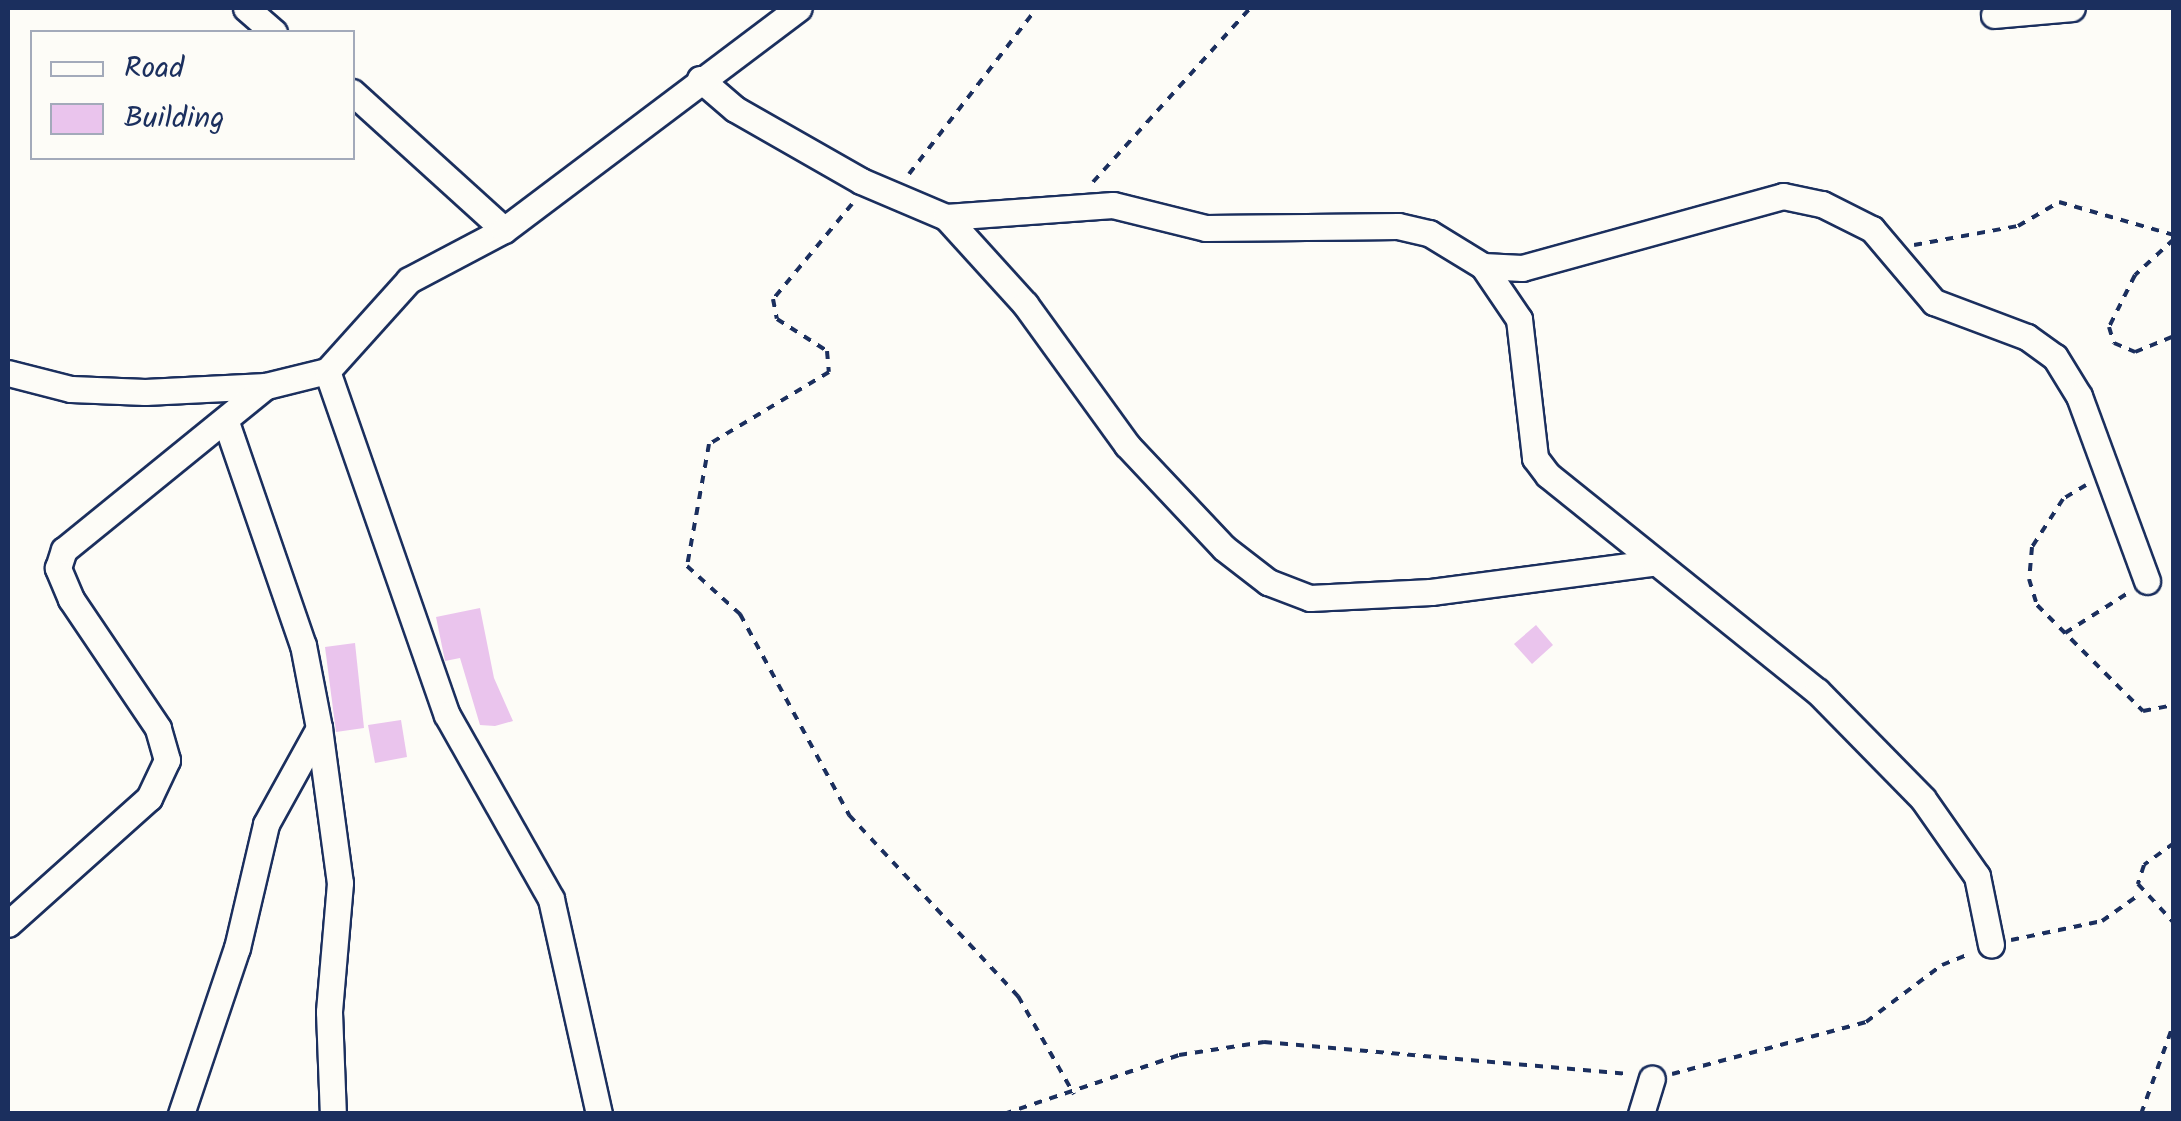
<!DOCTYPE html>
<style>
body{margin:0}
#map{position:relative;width:2181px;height:1121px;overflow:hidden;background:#fdfcf7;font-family:Kalam,sans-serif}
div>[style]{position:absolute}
.building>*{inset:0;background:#eac4ed}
.path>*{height:4px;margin-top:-2px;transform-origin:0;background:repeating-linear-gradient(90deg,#1b2f5e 0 8px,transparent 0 16px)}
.roads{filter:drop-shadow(2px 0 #1b2f5e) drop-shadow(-2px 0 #1b2f5e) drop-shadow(0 2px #1b2f5e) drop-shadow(0 -2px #1b2f5e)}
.minor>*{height:25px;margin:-12.5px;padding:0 12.5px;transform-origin:12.5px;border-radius:12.5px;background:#fdfcf7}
span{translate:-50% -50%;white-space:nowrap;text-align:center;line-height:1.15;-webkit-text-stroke:8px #fdfcf7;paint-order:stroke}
.frame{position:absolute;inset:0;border:10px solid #1b2f5e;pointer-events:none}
.legend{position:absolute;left:30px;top:30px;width:325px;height:130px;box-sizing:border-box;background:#fdfcf7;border:2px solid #a3aaba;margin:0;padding:12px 18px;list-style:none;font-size:30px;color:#1b2f5e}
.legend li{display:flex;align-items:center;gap:20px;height:50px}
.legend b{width:50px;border:2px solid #a3aaba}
</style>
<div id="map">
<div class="building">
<i style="clip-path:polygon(480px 608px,494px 678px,513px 721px,495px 726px,480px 725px,460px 658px,445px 661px,436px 617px)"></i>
<i style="clip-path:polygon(1536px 625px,1553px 645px,1532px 664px,1514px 644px)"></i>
<i style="clip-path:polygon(355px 643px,364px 728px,336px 732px,325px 647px)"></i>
<i style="clip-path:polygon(401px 720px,407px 757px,375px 763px,368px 725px)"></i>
</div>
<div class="path">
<i style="left:909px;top:174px;width:210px;rotate:-52.4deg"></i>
<i style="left:1093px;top:182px;width:234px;rotate:-47.9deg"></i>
<i style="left:852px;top:204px;width:124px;rotate:129.7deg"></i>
<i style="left:773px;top:299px;width:20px;rotate:79deg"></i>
<i style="left:777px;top:319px;width:59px;rotate:32.6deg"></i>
<i style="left:827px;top:351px;width:21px;rotate:85deg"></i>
<i style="left:829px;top:372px;width:140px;rotate:149deg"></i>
<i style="left:709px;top:444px;width:124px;rotate:100.2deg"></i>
<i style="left:687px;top:566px;width:72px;rotate:42.2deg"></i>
<i style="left:740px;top:614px;width:229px;rotate:61.5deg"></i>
<i style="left:849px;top:815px;width:248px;rotate:47deg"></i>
<i style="left:1018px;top:996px;width:113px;rotate:60.3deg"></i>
<i style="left:2174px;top:239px;width:53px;rotate:137.3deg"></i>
<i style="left:2135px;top:275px;width:58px;rotate:116.6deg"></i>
<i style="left:2109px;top:327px;width:17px;rotate:73deg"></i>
<i style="left:2114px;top:343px;width:23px;rotate:23deg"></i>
<i style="left:2135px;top:352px;width:42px;rotate:-22.3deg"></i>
<i style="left:1914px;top:245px;width:106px;rotate:-10.4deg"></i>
<i style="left:2018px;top:226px;width:48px;rotate:-30.3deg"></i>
<i style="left:2059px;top:202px;width:120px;rotate:16deg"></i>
<i style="left:2086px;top:485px;width:27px;rotate:149deg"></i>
<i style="left:2063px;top:499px;width:57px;rotate:122.9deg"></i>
<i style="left:2032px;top:547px;width:32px;rotate:95deg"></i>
<i style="left:2029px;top:579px;width:27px;rotate:73deg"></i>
<i style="left:2037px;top:605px;width:150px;rotate:45deg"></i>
<i style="left:2143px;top:711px;width:32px;rotate:-11deg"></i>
<i style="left:2065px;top:633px;width:75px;rotate:-32.4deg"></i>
<i style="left:2174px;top:843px;width:37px;rotate:144deg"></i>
<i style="left:2144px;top:865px;width:20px;rotate:108deg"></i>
<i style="left:2138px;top:884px;width:53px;rotate:47.3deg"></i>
<i style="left:2011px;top:940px;width:93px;rotate:-11.8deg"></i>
<i style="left:2102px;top:921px;width:47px;rotate:-35.4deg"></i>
<i style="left:1672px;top:1074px;width:201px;rotate:-15deg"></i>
<i style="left:1866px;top:1022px;width:95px;rotate:-36.9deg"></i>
<i style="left:1942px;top:965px;width:29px;rotate:-22deg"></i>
<i style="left:1004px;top:1114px;width:185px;rotate:-18.6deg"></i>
<i style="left:1179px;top:1055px;width:86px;rotate:-8.7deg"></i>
<i style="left:1264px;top:1042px;width:366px;rotate:5deg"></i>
<i style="left:2141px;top:1114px;width:97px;rotate:-70.1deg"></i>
</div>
<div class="roads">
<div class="minor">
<i style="left:246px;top:8px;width:37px;rotate:41deg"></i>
<i style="left:1994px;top:15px;width:78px;rotate:-5.1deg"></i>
<i style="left:700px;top:79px;width:46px;rotate:40.6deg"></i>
<i style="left:735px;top:109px;width:145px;rotate:29.7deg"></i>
<i style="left:861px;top:181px;width:92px;rotate:23deg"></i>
<i style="left:946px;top:217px;width:167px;rotate:-4.1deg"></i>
<i style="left:1113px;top:205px;width:96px;rotate:13.9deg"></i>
<i style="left:1206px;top:228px;width:192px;rotate:-0.6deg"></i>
<i style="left:1398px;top:226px;width:32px;rotate:13deg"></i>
<i style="left:1429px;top:233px;width:63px;rotate:31.4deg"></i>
<i style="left:1483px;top:266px;width:39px;rotate:3deg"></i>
<i style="left:1522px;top:268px;width:271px;rotate:-15.4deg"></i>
<i style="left:1783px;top:196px;width:40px;rotate:12deg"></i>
<i style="left:1822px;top:204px;width:56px;rotate:26.6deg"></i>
<i style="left:1872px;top:229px;width:96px;rotate:49.7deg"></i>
<i style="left:1934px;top:302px;width:99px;rotate:20.6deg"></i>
<i style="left:2027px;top:337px;width:34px;rotate:36deg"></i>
<i style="left:2055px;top:357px;width:46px;rotate:58.4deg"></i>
<i style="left:2079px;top:396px;width:197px;rotate:69.8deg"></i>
<i style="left:352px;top:92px;width:205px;rotate:42.2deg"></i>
<i style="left:946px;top:217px;width:118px;rotate:47.8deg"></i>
<i style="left:1025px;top:304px;width:174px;rotate:54.1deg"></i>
<i style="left:1127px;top:445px;width:141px;rotate:46.7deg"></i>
<i style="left:1224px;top:548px;width:56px;rotate:37.7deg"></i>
<i style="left:1268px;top:582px;width:45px;rotate:20.9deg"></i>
<i style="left:1310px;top:598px;width:121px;rotate:-2.8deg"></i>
<i style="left:1431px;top:592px;width:223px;rotate:-7.5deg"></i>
<i style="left:1483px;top:266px;width:64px;rotate:55.8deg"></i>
<i style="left:1519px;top:319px;width:140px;rotate:83.4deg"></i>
<i style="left:1535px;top:458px;width:21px;rotate:53deg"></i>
<i style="left:1548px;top:475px;width:345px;rotate:38.8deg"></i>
<i style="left:1817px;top:691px;width:151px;rotate:45.5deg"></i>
<i style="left:1923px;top:799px;width:94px;rotate:55deg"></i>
<i style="left:1977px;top:876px;width:70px;rotate:78.5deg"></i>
<i style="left:327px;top:371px;width:364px;rotate:70.8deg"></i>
<i style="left:447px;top:715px;width:211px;rotate:60.5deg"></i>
<i style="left:551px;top:899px;width:220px;rotate:77.4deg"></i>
<i style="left:8px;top:373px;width:65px;rotate:14.3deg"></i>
<i style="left:71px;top:389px;width:74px;rotate:2.3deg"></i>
<i style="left:145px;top:392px;width:121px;rotate:-2.8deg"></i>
<i style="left:266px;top:386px;width:63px;rotate:-13.8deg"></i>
<i style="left:327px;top:371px;width:122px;rotate:-48deg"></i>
<i style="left:409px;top:280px;width:107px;rotate:-27.8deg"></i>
<i style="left:504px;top:230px;width:369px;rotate:-37deg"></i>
<i style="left:226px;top:422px;width:236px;rotate:71deg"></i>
<i style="left:303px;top:645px;width:85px;rotate:79.1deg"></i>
<i style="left:319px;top:728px;width:156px;rotate:82.3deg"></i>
<i style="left:340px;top:883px;width:129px;rotate:94.9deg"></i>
<i style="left:329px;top:1012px;width:102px;rotate:87.8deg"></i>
<i style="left:8px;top:924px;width:189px;rotate:-41.8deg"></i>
<i style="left:149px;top:798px;width:42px;rotate:-64.7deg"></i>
<i style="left:167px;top:760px;width:33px;rotate:-106deg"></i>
<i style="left:158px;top:728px;width:156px;rotate:-124deg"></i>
<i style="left:71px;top:599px;width:34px;rotate:-113deg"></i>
<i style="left:58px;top:568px;width:19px;rotate:-72deg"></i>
<i style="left:64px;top:550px;width:260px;rotate:-39.1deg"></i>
<i style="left:181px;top:1114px;width:175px;rotate:-71.4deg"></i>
<i style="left:237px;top:948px;width:127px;rotate:-76.8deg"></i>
<i style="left:266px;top:824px;width:110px;rotate:-61.1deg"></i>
<i style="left:1641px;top:1114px;width:37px;rotate:-73deg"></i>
</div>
</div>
<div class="frame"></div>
<ul class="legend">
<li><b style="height:12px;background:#fdfcf7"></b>Road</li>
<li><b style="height:28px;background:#eac4ed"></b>Building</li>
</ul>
</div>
